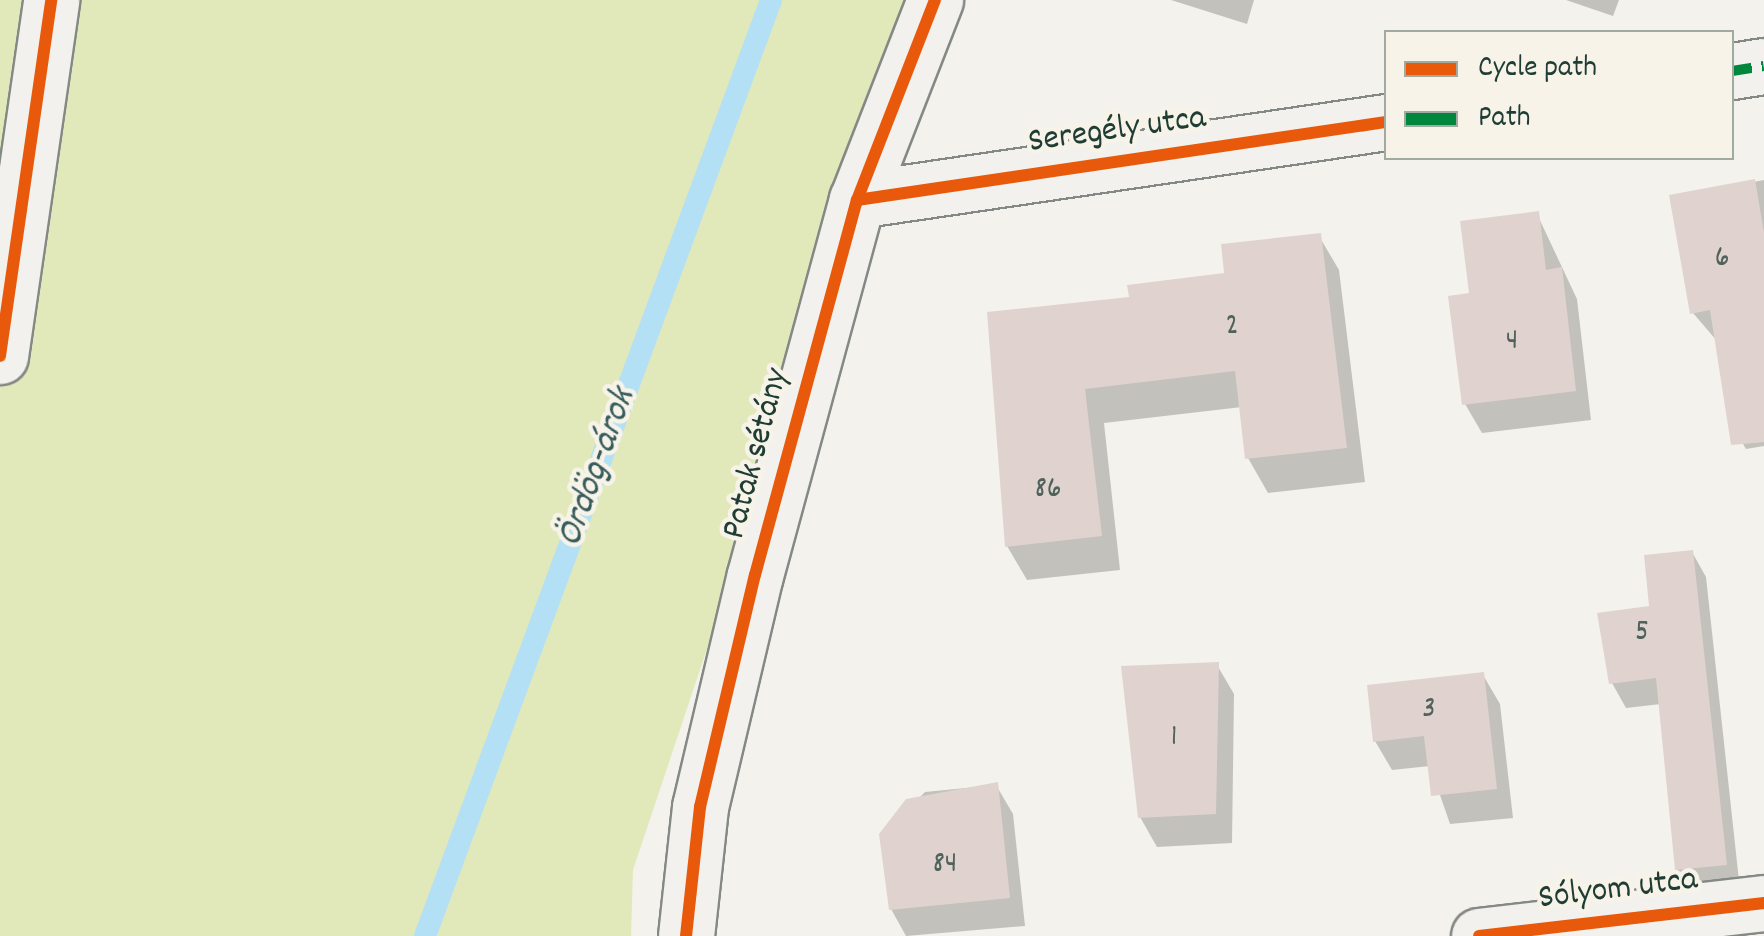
<!DOCTYPE html>
<meta charset="utf-8">
<style>
body{margin:0}
#map{position:relative;width:1764px;height:936px;overflow:hidden;background:#f4f2ec;font-family:Dekko,sans-serif}
div>[style]{position:absolute}
.green>*{inset:0;background:#e1e8ba}
.shadow>*{inset:0;background:#0003}
.stream>*{height:22px;margin:-11px;padding:0 11px;transform-origin:11px;border-radius:11px;background:#b4e0f6}
.building>*{inset:0;background:#e0d3cf}
.roads{filter:drop-shadow(2px 0 #848985) drop-shadow(-2px 0 #848985) drop-shadow(0 2px #848985) drop-shadow(0 -2px #848985)}
.street>*{height:55px;margin:-27.5px;padding:0 27.5px;transform-origin:27.5px;border-radius:27.5px;background:#f2f1ed}
.secondary>*{height:55px;margin:-27.5px;padding:0 27.5px;transform-origin:27.5px;border-radius:27.5px;background:#f2f1ed}
.quiet>*{height:10px;margin-top:-5px;transform-origin:0;background:repeating-linear-gradient(90deg,#00873e 0 20px,transparent 0 30px)}
.cycleway>*{height:12px;margin:-6px;padding:0 6px;transform-origin:6px;border-radius:6px;background:#e8590c}
span{translate:-50% -50%;white-space:nowrap;text-align:center;line-height:1.15;-webkit-text-stroke:9px #f7f3e8;paint-order:stroke}
.number-label{font-size:30px;color:#4f625b}
.number-label span{-webkit-text-stroke-width:0}
.street-label{font-size:35px;color:#1f3d34}
.water-label{font-size:38px;color:#375c5c;font-style:italic}
.legend{position:absolute;left:1384px;top:30px;width:350px;height:130px;box-sizing:border-box;background:#f7f3e8;border:2px solid #a1aaa0;margin:0;padding:12px 18px;list-style:none;font-size:30px;color:#1f3d34}
.legend li{display:flex;align-items:center;gap:20px;height:50px}
.legend b{width:50px;border:2px solid #a1aaa0}
</style>
<div id="map">
<div class="green">
<i style="clip-path:polygon(0 0,924px 0,633px 870px,631px 936px,0 936px)"></i>
</div>
<div class="shadow">
<i style="clip-path:polygon(1171px 0,1254px 0,1247px 24px)"></i>
<i style="clip-path:polygon(1566px 0,1619px 0,1613px 16px)"></i>
<i style="clip-path:polygon(1764px 180px,1764px 446px,1746px 449px,1729px 420px,1717px 341px,1693px 313px,1672px 197px)"></i>
<i style="clip-path:polygon(1537px 214px,1577px 299px,1591px 420px,1482px 433px,1465px 404px,1471px 295px)"></i>
<i style="clip-path:polygon(1319px 236px,1339px 270px,1365px 482px,1268px 493px,1248px 458px,1242px 407px,1104px 423px,1120px 570px,1027px 580px,1007px 546px,990px 314px,1132px 299px,1227px 275px)"></i>
<i style="clip-path:polygon(1692px 552px,1706px 577px,1740px 890px,1692px 894px,1677px 869px,1661px 704px,1626px 708px,1612px 683px)"></i>
<i style="clip-path:polygon(1217px 665px,1234px 694px,1232px 843px,1157px 847px,1140px 817px)"></i>
<i style="clip-path:polygon(1483px 675px,1500px 704px,1513px 818px,1450px 824px,1430px 766px,1392px 770px,1375px 741px)"></i>
<i style="clip-path:polygon(996px 785px,1013px 814px,1025px 926px,906px 936px,891px 909px,882px 835px,925px 792px)"></i>
</div>
<div class="stream">
<i style="left:425px;top:936px;width:998px;rotate:-69.71deg"></i>
</div>
<div class="building">
<i style="clip-path:polygon(1755px 179px,1764px 233px,1764px 442px,1731px 445px,1710px 310px,1690px 314px,1669px 195px)"></i>
<i style="clip-path:polygon(1539px 211px,1546px 270px,1562px 267px,1576px 391px,1462px 405px,1448px 296px,1469px 293px,1460px 221px)"></i>
<i style="clip-path:polygon(1321px 233px,1347px 448px,1245px 459px,1235px 371px,1085px 389px,1102px 536px,1005px 547px,987px 312px,1129px 297px,1127px 285px,1224px 273px,1221px 244px)"></i>
<i style="clip-path:polygon(1693px 550px,1727px 865px,1675px 870px,1656px 678px,1609px 684px,1597px 613px,1649px 606px,1644px 555px)"></i>
<i style="clip-path:polygon(1219px 662px,1216px 814px,1138px 818px,1121px 666px)"></i>
<i style="clip-path:polygon(1484px 672px,1497px 789px,1431px 796px,1424px 736px,1373px 742px,1367px 685px)"></i>
<i style="clip-path:polygon(998px 782px,1010px 898px,889px 910px,879px 834px,906px 799px)"></i>
</div>
<div class="roads">
<div class="street">
<i style="left:1732px;top:71px;width:32px;rotate:-9deg"></i>
<i style="left:857px;top:200px;width:535px;rotate:-8.39deg"></i>
<i style="left:686px;top:936px;width:130px;rotate:-83.8deg"></i>
<i style="left:700px;top:807px;width:238px;rotate:-76.7deg"></i>
<i style="left:755px;top:575px;width:389px;rotate:-74.8deg"></i>
<i style="left:857px;top:200px;width:215px;rotate:-68.7deg"></i>
<i style="left:1479px;top:936px;width:287px;rotate:-6.6deg"></i>
</div>
<div class="secondary">
<i style="left:0;top:356px;width:360px;rotate:-81.8deg"></i>
</div>
</div>
<div class="quiet">
<i style="left:1732px;top:71px;width:32px;rotate:-9deg"></i>
</div>
<div class="cycleway">
<i style="left:857px;top:200px;width:535px;rotate:-8.39deg"></i>
<i style="left:0;top:356px;width:360px;rotate:-81.8deg"></i>
<i style="left:686px;top:936px;width:130px;rotate:-83.8deg"></i>
<i style="left:700px;top:807px;width:238px;rotate:-76.7deg"></i>
<i style="left:755px;top:575px;width:389px;rotate:-74.8deg"></i>
<i style="left:857px;top:200px;width:215px;rotate:-68.7deg"></i>
<i style="left:1479px;top:936px;width:287px;rotate:-6.6deg"></i>
</div>
<div class="number-label">
<span style="left:1722px;top:260px">6</span>
<span style="left:1232px;top:328px">2</span>
<span style="left:1512px;top:343px">4</span>
<span style="left:1048px;top:491px">86</span>
<span style="left:1642px;top:634px">5</span>
<span style="left:1429px;top:711px">3</span>
<span style="left:1174px;top:739px">1</span>
<span style="left:945px;top:866px">84</span>
</div>
<div class="street-label">
<span style="left:1117px;top:131px;rotate:-8deg">Seregély utca</span>
<span style="left:757px;top:454px;rotate:-75deg">Patak sétány</span>
<span style="left:1618px;top:890px;rotate:-7deg">Sólyom utca</span>
</div>
<div class="water-label">
<span style="left:598px;top:468px;rotate:-70deg">Ördög-árok</span>
</div>
<ul class="legend">
<li><b style="height:12px;background:#e8590c"></b>Cycle path</li>
<li><b style="height:12px;background:#00873e"></b>Path</li>
</ul>
</div>
